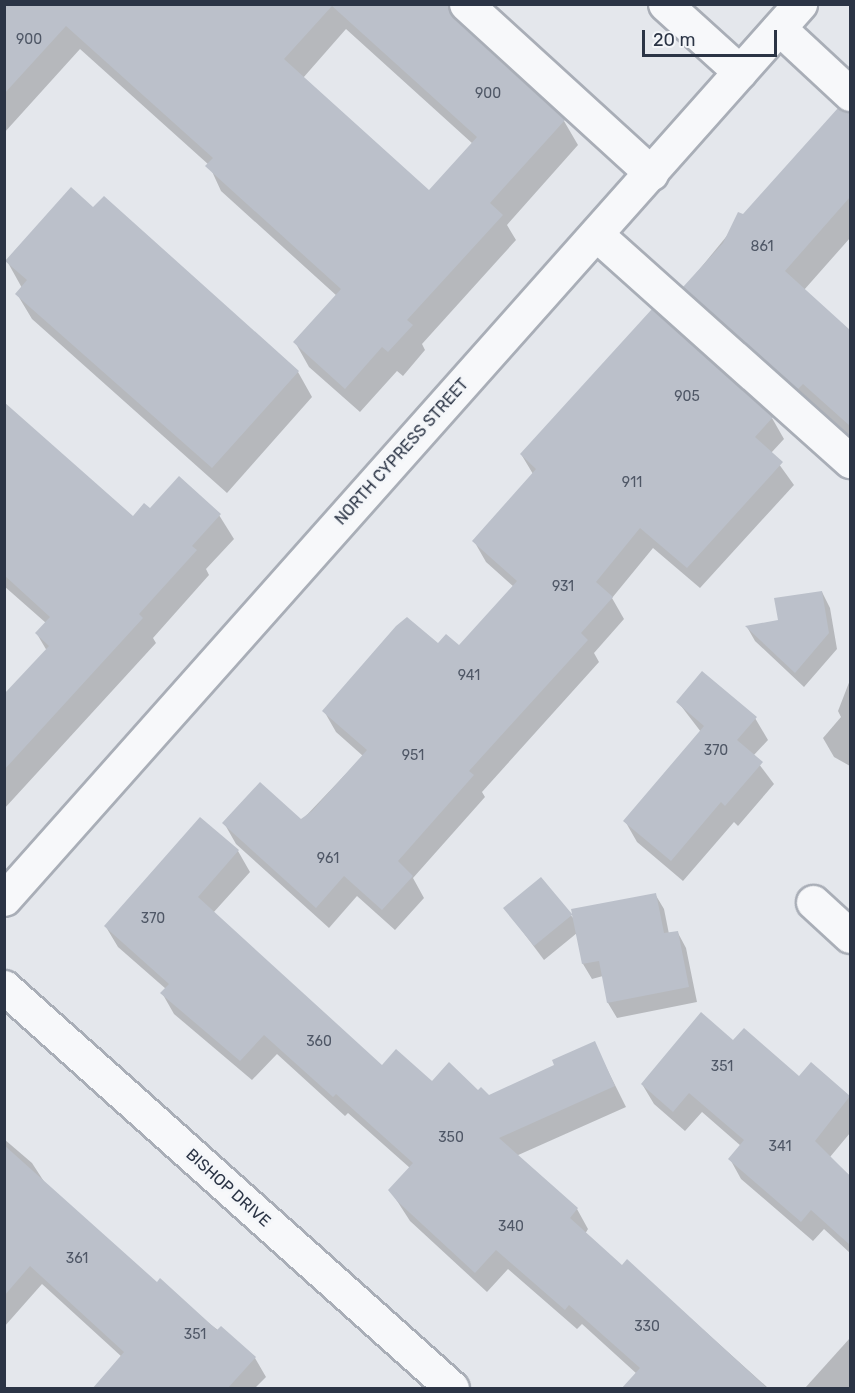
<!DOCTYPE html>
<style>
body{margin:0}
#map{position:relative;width:855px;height:1393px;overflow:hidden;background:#e4e7ec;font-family:Rubik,sans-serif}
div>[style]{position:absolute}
.shadow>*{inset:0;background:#0003}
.building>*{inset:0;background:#bbc0ca}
.roads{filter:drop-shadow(2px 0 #a9aeb7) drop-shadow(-2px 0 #a9aeb7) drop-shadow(0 2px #a9aeb7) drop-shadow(0 -2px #a9aeb7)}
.minor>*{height:33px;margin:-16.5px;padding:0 16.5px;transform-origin:16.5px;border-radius:16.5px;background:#f7f8fa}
span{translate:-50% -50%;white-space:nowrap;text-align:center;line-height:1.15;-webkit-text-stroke:6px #f4f6f9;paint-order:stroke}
.number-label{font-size:14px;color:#4f5766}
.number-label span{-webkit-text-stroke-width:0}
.street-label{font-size:16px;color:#2b3445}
.frame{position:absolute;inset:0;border:6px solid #2b3445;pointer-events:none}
.scale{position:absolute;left:642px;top:30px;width:135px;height:27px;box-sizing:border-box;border:3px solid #2b3445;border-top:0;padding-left:8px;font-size:18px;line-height:21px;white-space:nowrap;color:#2b3445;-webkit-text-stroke:4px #f4f6f9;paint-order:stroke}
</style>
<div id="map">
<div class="shadow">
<i style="clip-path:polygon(evenodd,4px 4px,444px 4px,456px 22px,564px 121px,578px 145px,507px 225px,516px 240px,422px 344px,425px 350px,403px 376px,397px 371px,360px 412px,309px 367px,295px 342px,337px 296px,221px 191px,209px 165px,80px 49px,4px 133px,4px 4px,346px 29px,473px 144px,429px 192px,303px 78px,346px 29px)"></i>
<i style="clip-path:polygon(840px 110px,850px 113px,850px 238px,804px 290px,850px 332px,850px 437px,818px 408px,813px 414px,700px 313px,685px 287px,744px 215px)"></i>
<i style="clip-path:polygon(7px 261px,298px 372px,312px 397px,227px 493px,32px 319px,17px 294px,22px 288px)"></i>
<i style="clip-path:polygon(4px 404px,133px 519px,151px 510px,219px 515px,234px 539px,206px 569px,209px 575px,153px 638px,156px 643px,4px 809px,4px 697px,47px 651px,37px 634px,46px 623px,4px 586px)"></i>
<i style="clip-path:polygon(772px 418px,784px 439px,771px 453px,794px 485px,700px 588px,653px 548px,612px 598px,624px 619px,594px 653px,599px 662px,482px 792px,485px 797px,413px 878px,424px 898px,395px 930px,357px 896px,329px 928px,236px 844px,224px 823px,301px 821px,363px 756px,336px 732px,324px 711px,438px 645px,459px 648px,514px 587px,486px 562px,474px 541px,533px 474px,521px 454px)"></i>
<i style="clip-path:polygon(822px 592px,830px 608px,837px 649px,804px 687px,755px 641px,747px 627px,780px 622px)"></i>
<i style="clip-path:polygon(850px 680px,850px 766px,834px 757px,823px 738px,841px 717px,838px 711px)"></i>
<i style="clip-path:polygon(678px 702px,755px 718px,768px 740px,753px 756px,774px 784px,738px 826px,734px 822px,683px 881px,637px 842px,625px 821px,701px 732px)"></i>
<i style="clip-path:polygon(201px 819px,238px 851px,250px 872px,213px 913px,382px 1067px,489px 1097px,556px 1066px,594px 1043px,626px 1107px,516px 1156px,577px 1209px,588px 1229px,585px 1234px,622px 1267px,627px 1261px,768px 1388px,623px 1388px,637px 1374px,582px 1324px,577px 1329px,508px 1269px,487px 1292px,410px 1221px,390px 1190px,410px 1168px,348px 1113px,345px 1116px,277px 1054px,252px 1080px,174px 1014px,162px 993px,166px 989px,118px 947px,106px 927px)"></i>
<i style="clip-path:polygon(541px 879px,574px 919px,655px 894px,664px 909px,669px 934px,678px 933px,686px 948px,697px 1002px,617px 1018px,608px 1003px,603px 976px,592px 979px,583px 964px,577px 933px,544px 960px,505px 908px)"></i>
<i style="clip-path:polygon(734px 1042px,799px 1078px,811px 1064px,850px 1098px,850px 1133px,830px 1157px,850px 1176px,850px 1253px,824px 1229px,813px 1241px,741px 1179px,730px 1159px,741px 1146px,702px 1112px,685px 1131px,654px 1104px,642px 1084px)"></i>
<i style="clip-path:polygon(4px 1139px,32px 1163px,45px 1183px,157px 1284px,255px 1358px,266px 1377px,255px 1388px,111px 1388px,122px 1357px,42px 1284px,4px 1327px)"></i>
<i style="clip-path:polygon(850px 1338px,850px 1388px,805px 1388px)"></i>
</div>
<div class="building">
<i style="clip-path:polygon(evenodd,4px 4px,447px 4px,453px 18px,565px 120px,490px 203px,503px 215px,407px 320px,413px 325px,388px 352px,382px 347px,345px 389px,293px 342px,341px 289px,205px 166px,213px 158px,66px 26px,4px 94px,4px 4px,332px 6px,477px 137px,429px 190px,284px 59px,332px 6px)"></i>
<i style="clip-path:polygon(838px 108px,850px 112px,850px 197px,785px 271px,850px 330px,850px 426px,803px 384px,798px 389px,683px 287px,723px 243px,738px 212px,743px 214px)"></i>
<i style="clip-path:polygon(71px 187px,93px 207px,104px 196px,299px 371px,212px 468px,15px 294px,27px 280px,5px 261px)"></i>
<i style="clip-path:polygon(652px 309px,773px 417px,755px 437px,783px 462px,687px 568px,640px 528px,596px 582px,613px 597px,581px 633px,588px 640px,469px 771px,474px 775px,398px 861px,413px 876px,382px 910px,344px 876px,316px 908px,222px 823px,260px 782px,301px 819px,312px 811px,367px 750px,322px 711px,396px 626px,407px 617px,438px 643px,446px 634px,459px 645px,517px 581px,472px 541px,536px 469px,520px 454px)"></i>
<i style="clip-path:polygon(4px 402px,133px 516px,144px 503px,150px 508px,179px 476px,221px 514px,192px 546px,197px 550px,139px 614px,143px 618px,4px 770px,4px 694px,49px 646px,35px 633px,50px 617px,4px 575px)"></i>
<i style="clip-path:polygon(822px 591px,829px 633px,795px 673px,745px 626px,778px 620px,774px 598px)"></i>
<i style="clip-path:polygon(702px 671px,757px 717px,737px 740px,763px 762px,725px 806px,721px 802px,671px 861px,623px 821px,704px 726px,676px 702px)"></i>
<i style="clip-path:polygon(200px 817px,239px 850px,198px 897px,382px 1065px,396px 1049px,432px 1081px,449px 1062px,478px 1090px,481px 1087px,489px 1095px,554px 1065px,552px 1060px,595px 1041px,615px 1086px,499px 1138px,578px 1208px,570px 1218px,622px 1265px,627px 1259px,768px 1389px,621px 1389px,640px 1368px,569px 1305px,565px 1310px,496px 1250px,475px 1273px,397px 1201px,388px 1190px,413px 1163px,336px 1094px,333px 1097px,264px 1035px,240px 1061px,160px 993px,169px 984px,104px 926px)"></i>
<i style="clip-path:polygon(541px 877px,572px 914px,571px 909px,656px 893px,664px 933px,678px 931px,689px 987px,607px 1003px,599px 961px,582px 964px,572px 915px,534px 946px,503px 908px)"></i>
<i style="clip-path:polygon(701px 1012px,733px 1040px,744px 1028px,799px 1076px,811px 1062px,850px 1096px,815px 1141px,850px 1176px,850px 1245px,811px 1210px,801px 1222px,728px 1159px,744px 1140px,689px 1093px,673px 1112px,641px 1084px)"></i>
<i style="clip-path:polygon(4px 1145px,157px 1282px,160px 1278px,217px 1330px,221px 1326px,256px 1357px,227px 1389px,92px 1389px,124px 1352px,30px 1266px,4px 1296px)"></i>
</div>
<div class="roads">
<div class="minor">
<i style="left:466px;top:4px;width:251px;rotate:42.4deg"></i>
<i style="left:665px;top:4px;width:101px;rotate:42.2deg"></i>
<i style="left:779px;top:28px;width:97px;rotate:42.9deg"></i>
<i style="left:596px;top:234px;width:341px;rotate:41.8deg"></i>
<i style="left:4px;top:899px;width:1198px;rotate:-48.35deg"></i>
<i style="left:813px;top:902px;width:50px;rotate:42.6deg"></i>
<i style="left:4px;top:987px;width:601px;rotate:41.83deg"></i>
</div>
</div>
<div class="number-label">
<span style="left:29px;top:40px">900</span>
<span style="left:488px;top:94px">900</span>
<span style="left:762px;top:247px">861</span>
<span style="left:687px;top:397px">905</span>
<span style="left:632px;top:483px">911</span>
<span style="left:563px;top:587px">931</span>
<span style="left:469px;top:676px">941</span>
<span style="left:716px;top:751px">370</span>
<span style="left:413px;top:756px">951</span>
<span style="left:328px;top:859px">961</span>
<span style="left:153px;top:919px">370</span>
<span style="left:319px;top:1042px">360</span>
<span style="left:722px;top:1067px">351</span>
<span style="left:451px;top:1138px">350</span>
<span style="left:780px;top:1147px">341</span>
<span style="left:511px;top:1227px">340</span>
<span style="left:77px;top:1259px">361</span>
<span style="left:647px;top:1327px">330</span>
<span style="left:195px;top:1335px">351</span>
</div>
<div class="street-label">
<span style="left:402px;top:452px;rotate:-48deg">NORTH CYPRESS STREET</span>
<span style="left:228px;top:1188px;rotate:42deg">BISHOP DRIVE</span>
</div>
<div class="frame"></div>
<div class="scale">20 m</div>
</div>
